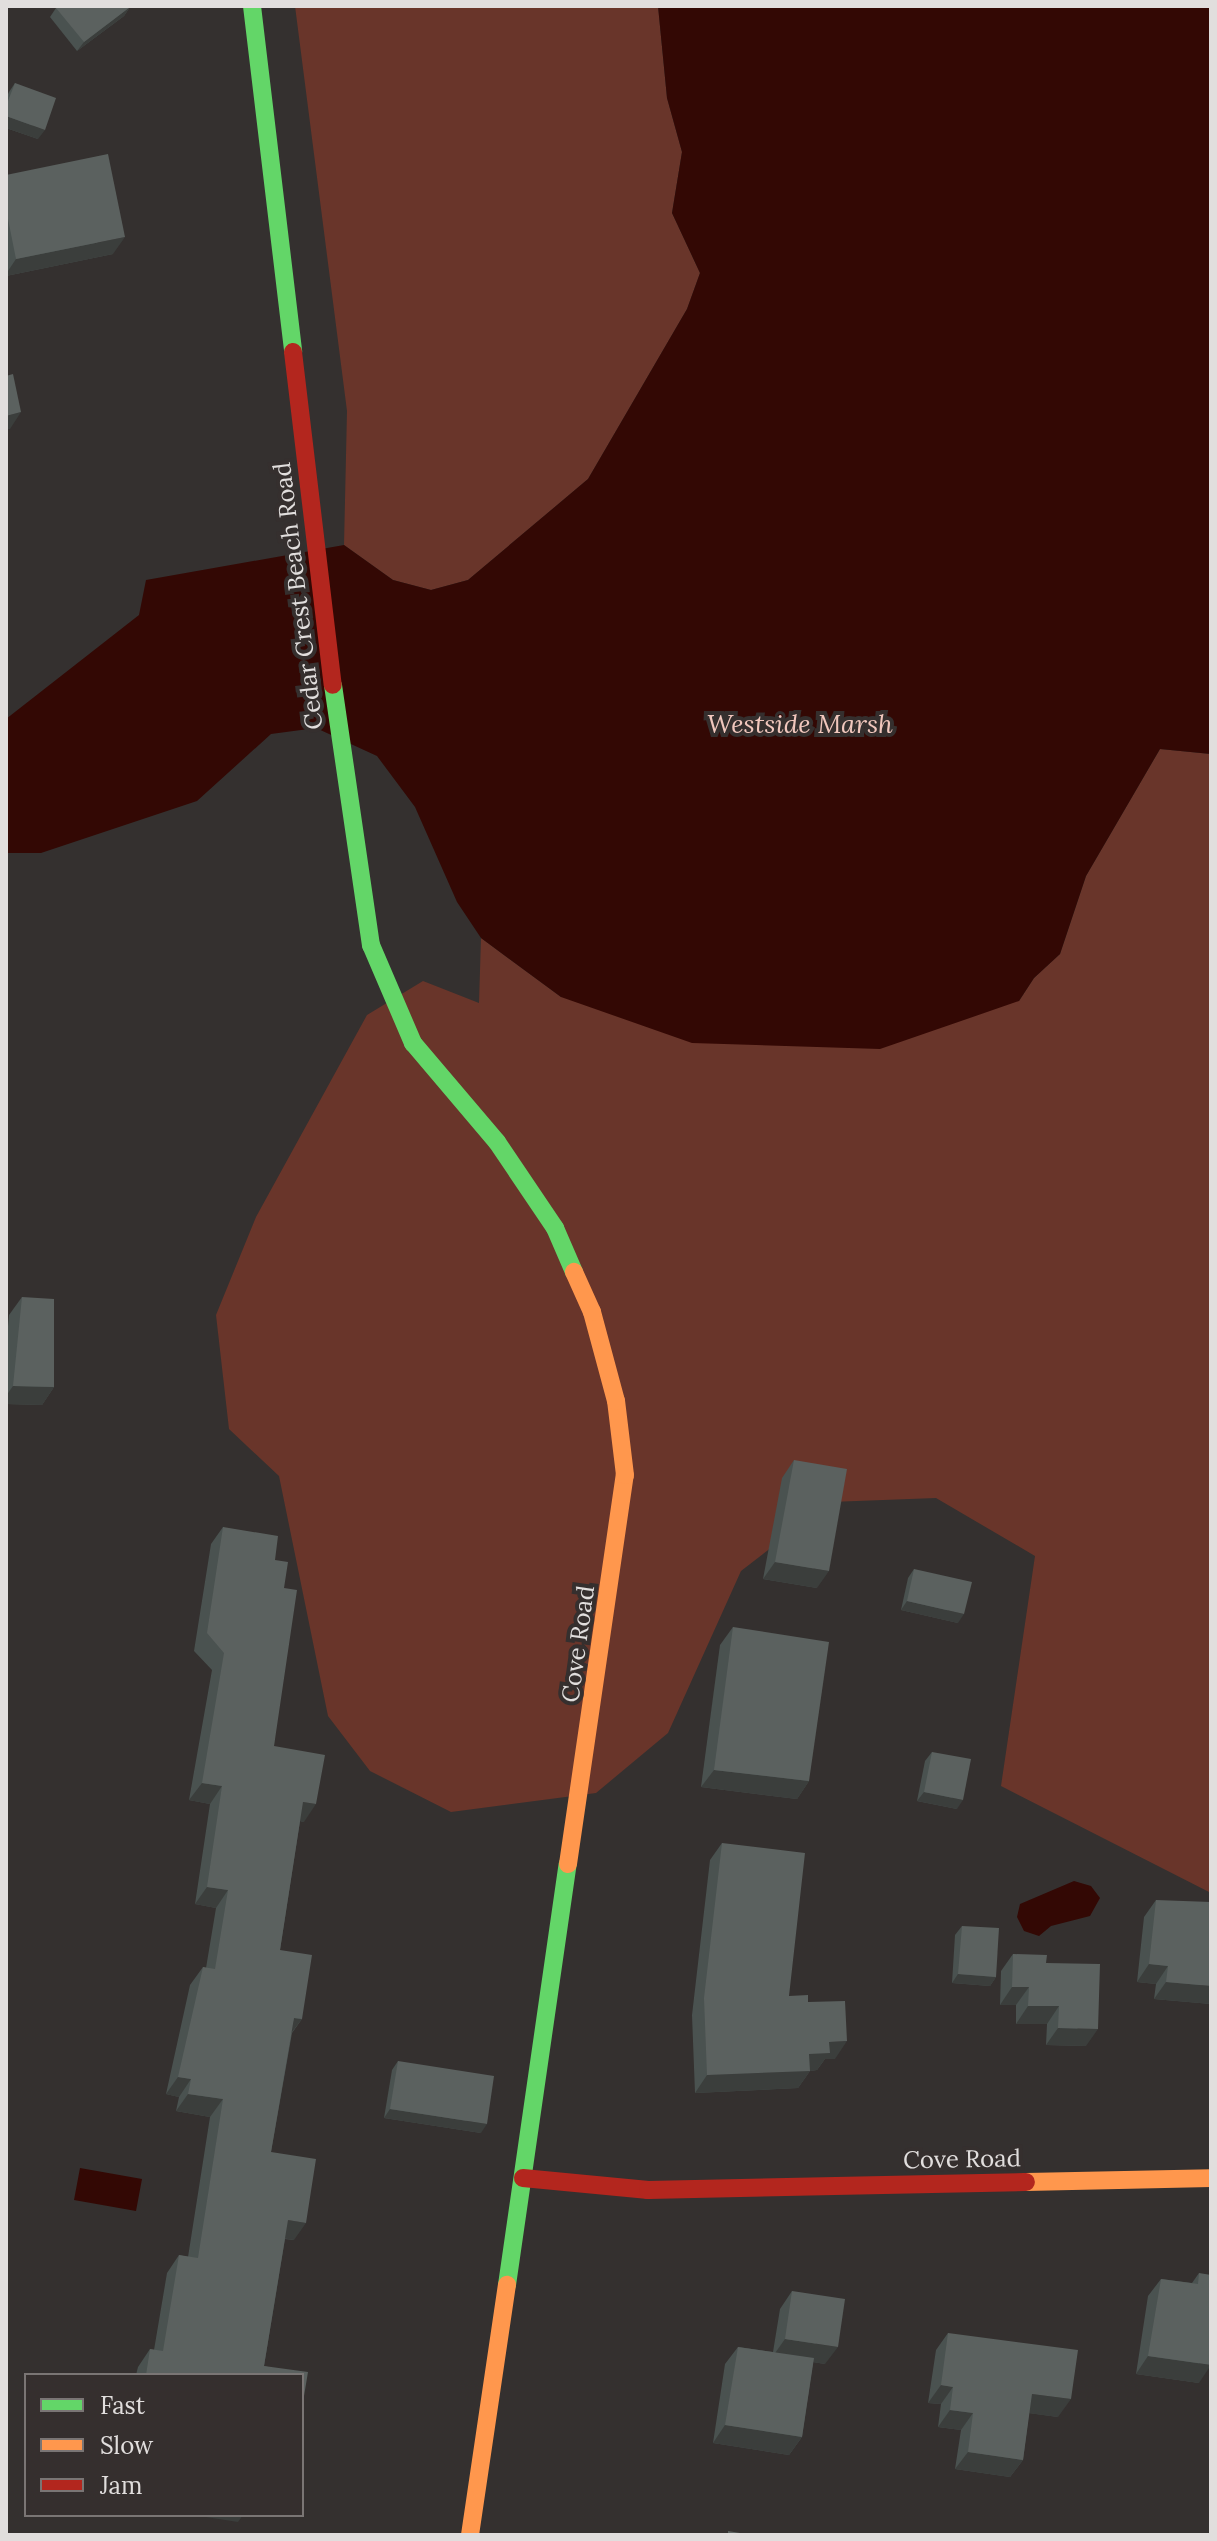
<!DOCTYPE html>
<style>
body{margin:0}
#map{position:relative;width:1217px;height:2541px;overflow:hidden;background:#34302f;font-family:Lora,serif}
div>[style]{position:absolute}
.green>*{inset:0;background:#69352a}
.water>*{inset:0;background:#330804}
.fast>*{height:18px;margin:-9px;padding:0 9px;transform-origin:9px;border-radius:9px;background:#63d668}
.slow>*{height:18px;margin:-9px;padding:0 9px;transform-origin:9px;border-radius:9px;background:#ff974d}
.jam>*{height:18px;margin:-9px;padding:0 9px;transform-origin:9px;border-radius:9px;background:#b3261e}
.wall>*{inset:0;background:#4a5250}
.shaded-wall>*{inset:0;background:#3b3e3c}
.building>*{inset:0;background:#5b615f}
span{translate:-50% -50%;white-space:nowrap;text-align:center;line-height:1.15;-webkit-text-stroke:8px #352f2e;paint-order:stroke}
.street-label{font-size:24px;color:#e1dedd}
.water-label{font-size:26px;color:#f1c7bd;font-style:italic}
.frame{position:absolute;inset:0;border:8px solid #e1dedd;pointer-events:none}
.legend{position:absolute;left:24px;top:2373px;width:280px;height:144px;box-sizing:border-box;background:#352f2e;border:2px solid #7a7574;margin:0;padding:10px 14px;list-style:none;font-size:24px;color:#e1dedd}
.legend li{display:flex;align-items:center;gap:16px;height:40px}
.legend b{width:40px;border:2px solid #7a7574}
</style>
<div id="map">
<div class="green">
<i style="clip-path:polygon(295px 6px,658px 6px,667px 98px,682px 152px,672px 213px,700px 273px,687px 309px,588px 479px,468px 580px,431px 590px,393px 580px,344px 545px,347px 411px)"></i>
<i style="clip-path:polygon(1160px 749px,1211px 754px,1211px 1893px,1001px 1786px,1035px 1556px,936px 1498px,830px 1502px,741px 1571px,668px 1733px,596px 1793px,451px 1812px,370px 1771px,328px 1716px,279px 1476px,229px 1429px,216px 1315px,256px 1217px,367px 1015px,423px 981px,479px 1003px,481px 938px,561px 997px,1019px 1001px,1034px 978px,1060px 954px,1086px 876px)"></i>
</div>
<div class="water">
<i style="clip-path:polygon(658px 6px,1211px 6px,1211px 754px,1160px 749px,1086px 876px,1060px 954px,1034px 978px,1019px 1001px,880px 1049px,692px 1043px,561px 997px,481px 938px,457px 902px,415px 807px,377px 756px,316px 728px,271px 734px,197px 801px,41px 853px,6px 853px,6px 719px,139px 615px,146px 580px,344px 545px,393px 580px,431px 590px,468px 580px,588px 479px,687px 309px,700px 273px,672px 213px,682px 152px,667px 98px)"></i>
<i style="clip-path:polygon(1074px 1881px,1091px 1886px,1100px 1898px,1090px 1916px,1051px 1926px,1039px 1936px,1024px 1931px,1017px 1917px,1020px 1904px)"></i>
<i style="clip-path:polygon(80px 2168px,142px 2179px,136px 2211px,74px 2200px)"></i>
</div>
<div class="fast">
<i style="left:252px;top:6px;width:348px;rotate:83.2deg"></i>
<i style="left:333px;top:685px;width:263px;rotate:81.7deg"></i>
<i style="left:371px;top:945px;width:107px;rotate:66.8deg"></i>
<i style="left:413px;top:1043px;width:130px;rotate:49.7deg"></i>
<i style="left:497px;top:1142px;width:104px;rotate:56deg"></i>
<i style="left:555px;top:1228px;width:48px;rotate:66.6deg"></i>
<i style="left:507px;top:2285px;width:425px;rotate:-81.8deg"></i>
</div>
<div class="slow">
<i style="left:568px;top:1864px;width:393px;rotate:-81.7deg"></i>
<i style="left:625px;top:1475px;width:75px;rotate:-96.9deg"></i>
<i style="left:616px;top:1401px;width:92px;rotate:-105.1deg"></i>
<i style="left:592px;top:1312px;width:44px;rotate:-114.2deg"></i>
<i style="left:1026px;top:2182px;width:185px;rotate:-1.2deg"></i>
<i style="left:470px;top:2535px;width:253px;rotate:-81.6deg"></i>
</div>
<div class="jam">
<i style="left:293px;top:352px;width:335px;rotate:83.2deg"></i>
<i style="left:523px;top:2178px;width:126px;rotate:5.5deg"></i>
<i style="left:648px;top:2190px;width:378px;rotate:-1.2deg"></i>
</div>
<div class="wall">
<i style="clip-path:polygon(130px 7px,124px 16px,77px 51px,50px 17px,56px 8px)"></i>
<i style="clip-path:polygon(15px 83px,38px 139px,6px 128px,6px 98px,9px 92px)"></i>
<i style="clip-path:polygon(6px 175px,113px 254px,6px 276px)"></i>
<i style="clip-path:polygon(22px 1297px,54px 1387px,42px 1405px,6px 1404px,6px 1349px,9px 1315px)"></i>
<i style="clip-path:polygon(794px 1460px,817px 1588px,763px 1579px,782px 1478px)"></i>
<i style="clip-path:polygon(223px 1527px,275px 1560px,284px 1588px,274px 1746px,304px 1822px,300px 1821px,280px 1950px,302px 2019px,292px 2033px,271px 2152px,294px 2240px,285px 2239px,264px 2366px,302px 2375px,136px 2375px,138px 2367px,150px 2349px,154px 2350px,167px 2273px,179px 2255px,188px 2257px,210px 2117px,176px 2111px,179px 2097px,166px 2094px,190px 1985px,203px 1967px,206px 1968px,216px 1908px,195px 1904px,210px 1804px,189px 1800px,212px 1670px,194px 1651px,211px 1544px)"></i>
<i style="clip-path:polygon(914px 1569px,958px 1623px,901px 1610px,908px 1578px)"></i>
<i style="clip-path:polygon(733px 1627px,809px 1781px,797px 1799px,701px 1787px,720px 1645px)"></i>
<i style="clip-path:polygon(932px 1752px,957px 1809px,917px 1801px,925px 1761px)"></i>
<i style="clip-path:polygon(722px 1843px,789px 1996px,808px 2002px,835px 2059px,825px 2059px,817px 2070px,810px 2071px,798px 2088px,695px 2093px,692px 2015px,710px 1860px)"></i>
<i style="clip-path:polygon(1156px 1900px,1211px 2004px,1154px 1999px,1156px 1984px,1137px 1982px,1144px 1917px)"></i>
<i style="clip-path:polygon(962px 1926px,996px 1977px,990px 1986px,952px 1983px,955px 1935px)"></i>
<i style="clip-path:polygon(1013px 1954px,1046px 1963px,1086px 2046px,1046px 2045px,1047px 2024px,1016px 2024px,1016px 2005px,1000px 2005px,1001px 1971px)"></i>
<i style="clip-path:polygon(398px 2061px,481px 2133px,384px 2118px,392px 2070px)"></i>
<i style="clip-path:polygon(1199px 2273px,1199px 2383px,1136px 2374px,1148px 2296px,1161px 2279px,1192px 2283px)"></i>
<i style="clip-path:polygon(792px 2291px,825px 2364px,813px 2362px,802px 2437px,789px 2455px,713px 2443px,725px 2364px,738px 2347px,773px 2352px,780px 2309px)"></i>
<i style="clip-path:polygon(948px 2333px,1058px 2417px,1029px 2413px,1023px 2460px,1010px 2477px,955px 2469px,961px 2430px,938px 2427px,941px 2404px,928px 2403px,936px 2350px)"></i>
</div>
<div class="shaded-wall">
<i style="clip-path:polygon(130px 7px,124px 16px,77px 51px,84px 42px)"></i>
<i style="clip-path:polygon(6px 116px,45px 130px,38px 139px,6px 128px)"></i>
<i style="clip-path:polygon(125px 237px,113px 254px,6px 276px,6px 274px,16px 259px)"></i>
<i style="clip-path:polygon(21px 412px,10px 429px,6px 429px,6px 416px)"></i>
<i style="clip-path:polygon(13px 1386px,54px 1387px,42px 1405px,6px 1404px,6px 1396px)"></i>
<i style="clip-path:polygon(775px 1562px,829px 1571px,817px 1588px,763px 1579px)"></i>
<i style="clip-path:polygon(907px 1601px,964px 1614px,958px 1623px,901px 1610px)"></i>
<i style="clip-path:polygon(714px 1770px,809px 1781px,797px 1799px,701px 1787px)"></i>
<i style="clip-path:polygon(202px 1783px,222px 1786px,210px 1804px,189px 1800px)"></i>
<i style="clip-path:polygon(924px 1792px,963px 1800px,957px 1809px,917px 1801px)"></i>
<i style="clip-path:polygon(303px 1802px,316px 1804px,304px 1822px,291px 1819px)"></i>
<i style="clip-path:polygon(207px 1887px,228px 1890px,216px 1908px,195px 1904px)"></i>
<i style="clip-path:polygon(1149px 1964px,1168px 1966px,1156px 1984px,1137px 1982px)"></i>
<i style="clip-path:polygon(958px 1974px,996px 1977px,990px 1986px,952px 1983px)"></i>
<i style="clip-path:polygon(1166px 1982px,1211px 1986px,1211px 2004px,1154px 1999px)"></i>
<i style="clip-path:polygon(1012px 1987px,1029px 1987px,1016px 2005px,1000px 2005px)"></i>
<i style="clip-path:polygon(1028px 2006px,1059px 2006px,1047px 2024px,1016px 2024px)"></i>
<i style="clip-path:polygon(294px 2018px,302px 2019px,289px 2036px)"></i>
<i style="clip-path:polygon(1058px 2028px,1098px 2029px,1086px 2046px,1046px 2045px)"></i>
<i style="clip-path:polygon(847px 2041px,835px 2059px,825px 2059px,817px 2070px,810px 2071px,798px 2088px,695px 2093px,707px 2075px,809px 2054px,829px 2042px)"></i>
<i style="clip-path:polygon(178px 2077px,191px 2079px,179px 2097px,166px 2094px)"></i>
<i style="clip-path:polygon(188px 2094px,223px 2099px,210px 2117px,176px 2111px)"></i>
<i style="clip-path:polygon(390px 2109px,487px 2124px,481px 2133px,384px 2118px)"></i>
<i style="clip-path:polygon(288px 2220px,306px 2223px,294px 2240px,276px 2237px)"></i>
<i style="clip-path:polygon(785px 2339px,838px 2347px,825px 2364px,773px 2356px)"></i>
<i style="clip-path:polygon(1148px 2356px,1211px 2365px,1199px 2383px,1136px 2374px)"></i>
<i style="clip-path:polygon(941px 2385px,953px 2387px,941px 2404px,928px 2403px)"></i>
<i style="clip-path:polygon(1032px 2394px,1071px 2399px,1058px 2417px,1020px 2412px)"></i>
<i style="clip-path:polygon(950px 2410px,973px 2413px,961px 2430px,938px 2427px)"></i>
<i style="clip-path:polygon(725px 2425px,802px 2437px,789px 2455px,713px 2443px)"></i>
<i style="clip-path:polygon(968px 2452px,1023px 2460px,1010px 2477px,955px 2469px)"></i>
<i style="clip-path:polygon(193px 2515px,243px 2515px,238px 2522px)"></i>
</div>
<div class="building">
<i style="clip-path:polygon(58px 6px,129px 6px,130px 7px,84px 42px,56px 8px)"></i>
<i style="clip-path:polygon(15px 83px,56px 98px,45px 130px,6px 116px,6px 106px)"></i>
<i style="clip-path:polygon(108px 154px,125px 237px,16px 259px,6px 209px,6px 175px)"></i>
<i style="clip-path:polygon(13px 374px,21px 412px,6px 416px,6px 376px)"></i>
<i style="clip-path:polygon(22px 1297px,54px 1299px,54px 1387px,13px 1386px)"></i>
<i style="clip-path:polygon(794px 1460px,847px 1469px,829px 1571px,775px 1562px)"></i>
<i style="clip-path:polygon(223px 1527px,278px 1536px,275px 1560px,288px 1562px,284px 1588px,297px 1590px,274px 1746px,325px 1755px,316px 1804px,303px 1802px,280px 1950px,312px 1955px,302px 2019px,294px 2018px,271px 2152px,316px 2159px,306px 2223px,288px 2220px,264px 2366px,308px 2372px,302px 2408px,302px 2375px,146px 2375px,150px 2349px,163px 2351px,179px 2255px,198px 2258px,223px 2099px,188px 2094px,191px 2079px,178px 2077px,203px 1967px,215px 1969px,228px 1890px,207px 1887px,222px 1786px,202px 1783px,224px 1653px,207px 1633px)"></i>
<i style="clip-path:polygon(914px 1569px,972px 1582px,964px 1614px,907px 1601px)"></i>
<i style="clip-path:polygon(733px 1627px,829px 1642px,809px 1781px,714px 1770px)"></i>
<i style="clip-path:polygon(932px 1752px,971px 1759px,963px 1800px,924px 1792px)"></i>
<i style="clip-path:polygon(722px 1843px,805px 1853px,789px 1996px,808px 1995px,808px 2002px,845px 2001px,847px 2041px,829px 2042px,830px 2053px,809px 2054px,810px 2071px,707px 2075px,704px 1998px)"></i>
<i style="clip-path:polygon(1156px 1900px,1211px 1902px,1211px 1986px,1166px 1982px,1168px 1966px,1149px 1964px)"></i>
<i style="clip-path:polygon(962px 1926px,999px 1928px,996px 1977px,958px 1974px)"></i>
<i style="clip-path:polygon(1013px 1954px,1047px 1955px,1046px 1963px,1100px 1964px,1098px 2029px,1058px 2028px,1059px 2006px,1028px 2006px,1029px 1987px,1012px 1987px)"></i>
<i style="clip-path:polygon(398px 2061px,494px 2076px,487px 2124px,390px 2109px)"></i>
<i style="clip-path:polygon(1199px 2273px,1211px 2275px,1211px 2365px,1148px 2356px,1161px 2279px,1198px 2284px)"></i>
<i style="clip-path:polygon(792px 2291px,845px 2299px,838px 2347px,785px 2339px)"></i>
<i style="clip-path:polygon(948px 2333px,1078px 2350px,1071px 2399px,1032px 2394px,1023px 2460px,968px 2452px,973px 2413px,950px 2410px,953px 2387px,941px 2385px)"></i>
<i style="clip-path:polygon(738px 2347px,814px 2358px,802px 2437px,725px 2425px)"></i>
<i style="clip-path:polygon(728px 2531px,752px 2535px,728px 2535px)"></i>
</div>
<div class="street-label">
<span style="left:298px;top:596px;rotate:-97deg">Cedar Crest Beach Road</span>
<span style="left:578px;top:1644px;rotate:-82deg">Cove Road</span>
<span style="left:962px;top:2159px;rotate:-1deg">Cove Road</span>
</div>
<div class="water-label">
<span style="left:800px;top:724px">Westside Marsh</span>
</div>
<div class="frame"></div>
<ul class="legend">
<li><b style="height:10px;background:#63d668"></b>Fast</li>
<li><b style="height:10px;background:#ff974d"></b>Slow</li>
<li><b style="height:10px;background:#b3261e"></b>Jam</li>
</ul>
</div>
